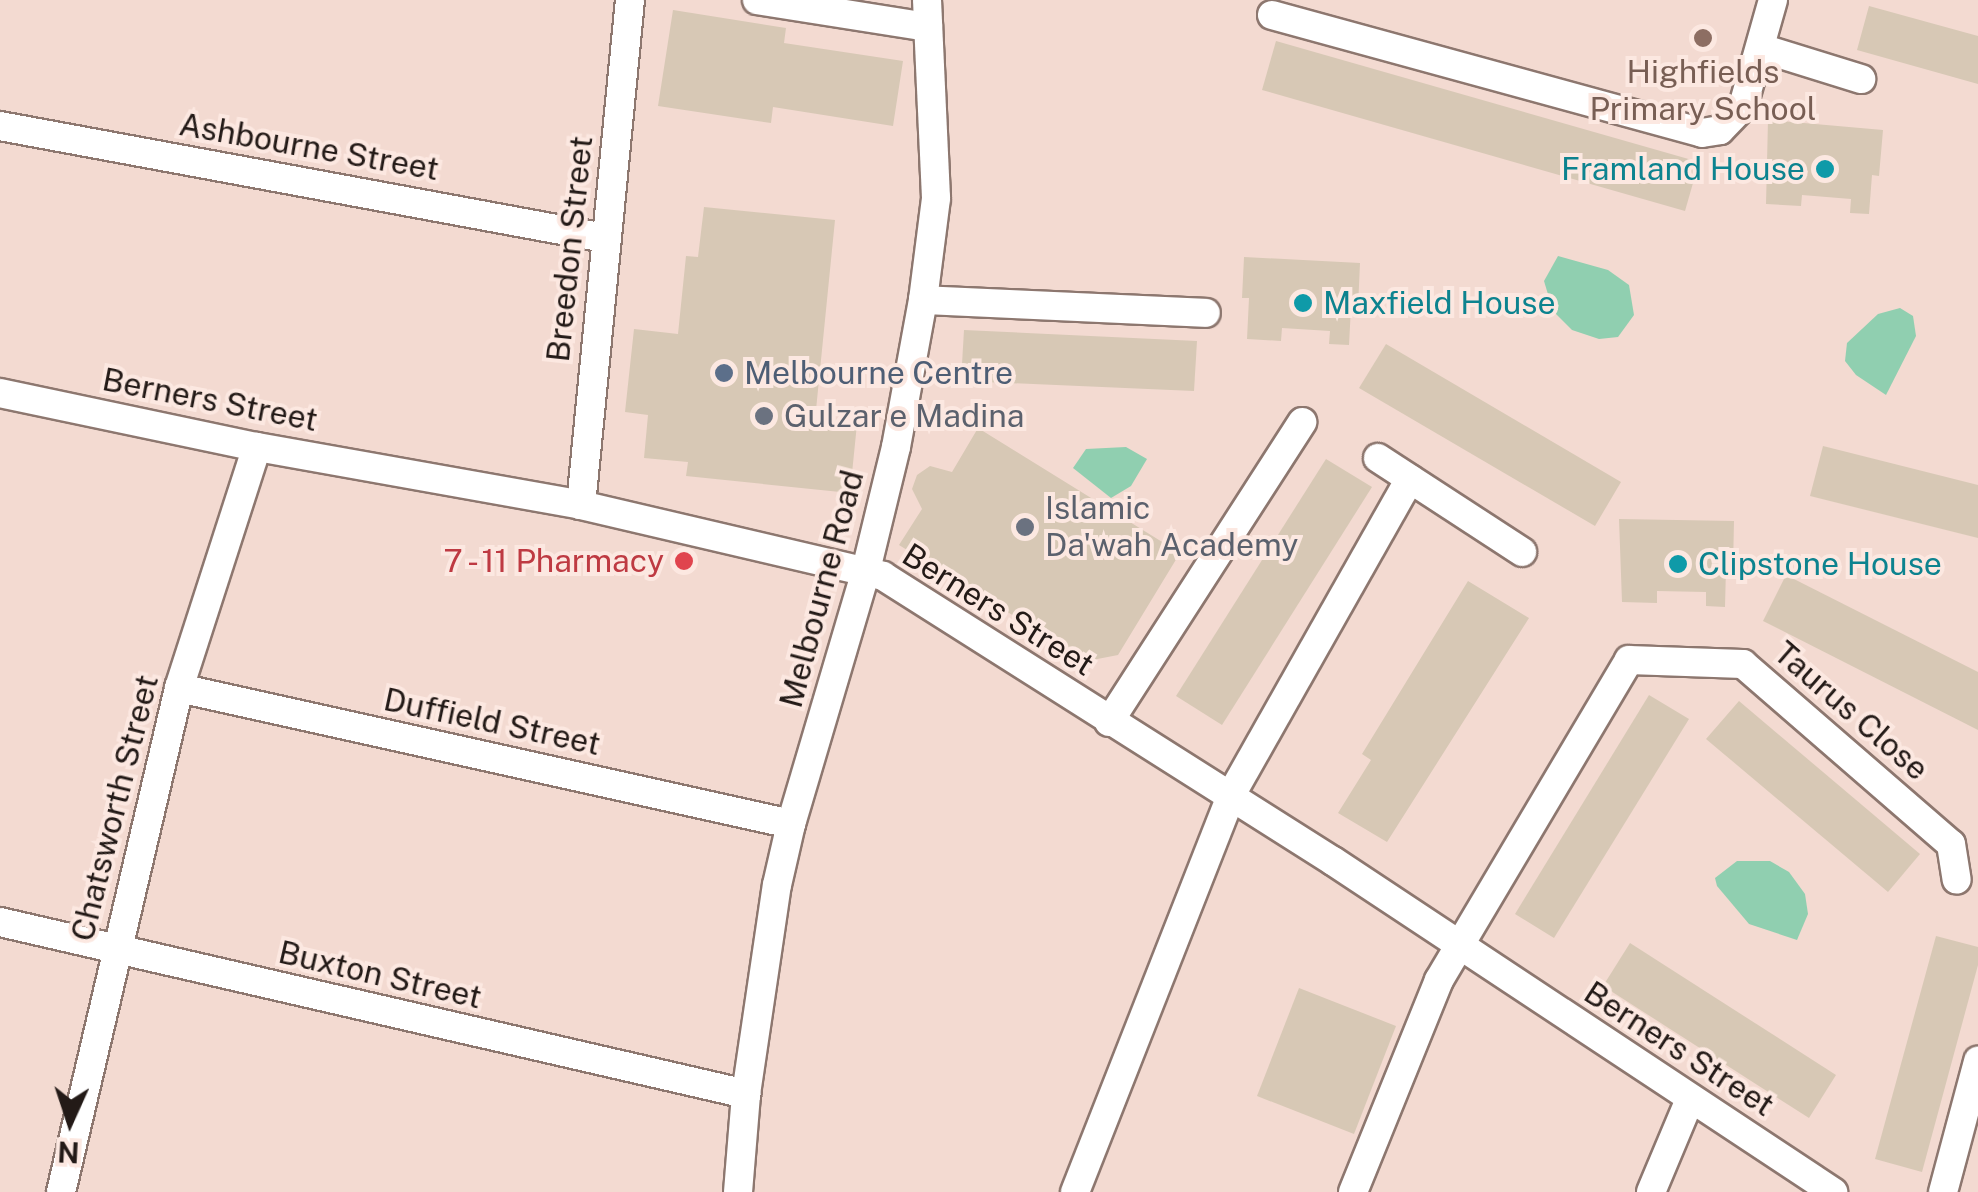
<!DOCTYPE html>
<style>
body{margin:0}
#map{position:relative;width:1978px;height:1192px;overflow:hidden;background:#f3dad1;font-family:"Public Sans",sans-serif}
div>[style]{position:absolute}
.green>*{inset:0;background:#90cfb0}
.building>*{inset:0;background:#d7c8b5}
.roads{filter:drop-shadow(2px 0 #8d776f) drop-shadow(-2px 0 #8d776f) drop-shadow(0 2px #8d776f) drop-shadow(0 -2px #8d776f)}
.street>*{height:28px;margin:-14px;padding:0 14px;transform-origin:14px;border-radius:14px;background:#fff}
.dots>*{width:28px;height:28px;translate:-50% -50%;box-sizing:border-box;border:5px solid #fce8e1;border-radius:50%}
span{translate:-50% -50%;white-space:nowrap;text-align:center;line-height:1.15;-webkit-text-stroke:8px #fce8e1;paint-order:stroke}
.education-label{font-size:32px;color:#785e54}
.street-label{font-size:32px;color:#231a17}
.culture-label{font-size:32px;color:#0d838f}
.right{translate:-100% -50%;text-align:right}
.left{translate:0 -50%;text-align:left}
.service-label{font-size:32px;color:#4e5e75}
.worship-label{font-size:32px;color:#5b616d}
.health-label{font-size:32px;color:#be3a42}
.north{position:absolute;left:20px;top:1072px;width:100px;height:100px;-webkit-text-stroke:8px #fce8e1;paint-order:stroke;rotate:183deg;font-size:28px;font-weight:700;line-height:40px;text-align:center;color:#231a17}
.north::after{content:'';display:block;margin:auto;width:35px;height:45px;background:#231a17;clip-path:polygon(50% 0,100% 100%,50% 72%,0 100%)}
</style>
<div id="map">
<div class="green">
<i style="clip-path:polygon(1558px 256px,1608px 270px,1629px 285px,1634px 315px,1618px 337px,1599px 339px,1572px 330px,1553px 311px,1544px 281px)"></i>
<i style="clip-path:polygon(1900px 308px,1913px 316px,1916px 336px,1886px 395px,1856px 375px,1845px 361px,1847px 343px,1878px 314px)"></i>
<i style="clip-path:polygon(1126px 447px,1147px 459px,1131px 486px,1111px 498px,1073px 468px,1086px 449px)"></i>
<i style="clip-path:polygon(1737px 861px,1770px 861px,1789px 872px,1805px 894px,1808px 914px,1797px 940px,1749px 924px,1717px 886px,1715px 878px)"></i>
</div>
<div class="building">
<i style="clip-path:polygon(1869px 6px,1978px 36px,1978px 84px,1857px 50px)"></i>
<i style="clip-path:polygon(673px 10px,786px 28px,784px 43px,903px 61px,893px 126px,773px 107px,771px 123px,658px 106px)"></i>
<i style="clip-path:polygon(1276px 41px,1699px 162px,1685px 211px,1262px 90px)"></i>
<i style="clip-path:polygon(1768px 120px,1883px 130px,1879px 176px,1872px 175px,1869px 214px,1850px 213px,1851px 199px,1802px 195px,1801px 206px,1766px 204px)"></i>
<i style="clip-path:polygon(704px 207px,835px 220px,815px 420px,857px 424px,850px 493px,686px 476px,688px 462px,644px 458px,648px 415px,625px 412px,634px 329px,678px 334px,686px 256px,698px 257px)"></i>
<i style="clip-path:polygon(1244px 257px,1360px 263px,1358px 308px,1351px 307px,1349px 345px,1329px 344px,1330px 331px,1282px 328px,1281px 341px,1247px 339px,1249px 298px,1242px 298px)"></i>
<i style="clip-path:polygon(964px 330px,1197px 341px,1194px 391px,961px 381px)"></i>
<i style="clip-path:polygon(1386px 344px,1621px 482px,1595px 526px,1359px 388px)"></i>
<i style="clip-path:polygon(978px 428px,1180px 553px,1118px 655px,1087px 661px,899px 545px,922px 509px,912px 489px,917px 475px,930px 466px,952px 472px)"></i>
<i style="clip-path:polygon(1823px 446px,1978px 485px,1978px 538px,1810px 496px)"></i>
<i style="clip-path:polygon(1326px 459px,1372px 487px,1222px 725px,1176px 696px)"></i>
<i style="clip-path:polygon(1619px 519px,1734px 521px,1733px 567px,1726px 568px,1725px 607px,1706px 606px,1706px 592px,1657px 591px,1657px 603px,1622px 602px)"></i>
<i style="clip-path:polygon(1786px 575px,1978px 672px,1978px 730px,1763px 621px)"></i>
<i style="clip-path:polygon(1468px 581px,1529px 618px,1387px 842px,1338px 813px,1371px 760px,1362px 754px)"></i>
<i style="clip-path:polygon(1649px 695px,1689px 719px,1554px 938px,1515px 914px)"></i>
<i style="clip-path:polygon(1739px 701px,1920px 854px,1888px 892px,1706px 739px)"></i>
<i style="clip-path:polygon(1936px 936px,1978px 947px,1978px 965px,1922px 1172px,1875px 1159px)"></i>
<i style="clip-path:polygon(1630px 943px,1836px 1075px,1809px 1118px,1603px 986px)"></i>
<i style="clip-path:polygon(1299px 988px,1396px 1026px,1354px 1134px,1257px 1096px)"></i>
</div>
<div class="roads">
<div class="street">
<i style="left:757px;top:0;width:173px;rotate:9deg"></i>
<i style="left:1272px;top:15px;width:446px;rotate:15.3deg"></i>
<i style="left:1702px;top:133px;width:18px;rotate:-9deg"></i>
<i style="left:1720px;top:130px;width:33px;rotate:-46deg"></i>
<i style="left:1743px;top:106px;width:110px;rotate:-74.2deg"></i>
<i style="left:1761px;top:48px;width:105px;rotate:17.2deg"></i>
<i style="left:0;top:126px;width:615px;rotate:10.49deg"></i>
<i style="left:923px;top:300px;width:283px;rotate:2.6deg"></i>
<i style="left:0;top:393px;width:263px;rotate:11.9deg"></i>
<i style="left:257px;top:447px;width:329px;rotate:10.1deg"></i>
<i style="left:581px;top:505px;width:310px;rotate:13.2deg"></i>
<i style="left:883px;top:576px;width:533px;rotate:32.35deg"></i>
<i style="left:1333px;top:861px;width:600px;rotate:33.5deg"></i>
<i style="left:1378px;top:458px;width:172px;rotate:33.1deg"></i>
<i style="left:581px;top:505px;width:507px;rotate:-84.46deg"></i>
<i style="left:179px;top:688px;width:627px;rotate:12.53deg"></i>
<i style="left:1109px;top:722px;width:357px;rotate:-57.2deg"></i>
<i style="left:0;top:922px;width:766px;rotate:12.98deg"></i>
<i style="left:61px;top:1192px;width:518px;rotate:-76.82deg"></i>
<i style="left:179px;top:688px;width:253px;rotate:-72.1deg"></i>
<i style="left:738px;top:1192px;width:98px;rotate:-85.3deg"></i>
<i style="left:746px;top:1094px;width:211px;rotate:-81.6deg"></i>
<i style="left:777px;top:885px;width:63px;rotate:-77.1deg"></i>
<i style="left:791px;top:824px;width:265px;rotate:-73.5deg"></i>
<i style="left:866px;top:570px;width:127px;rotate:-76.3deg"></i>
<i style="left:896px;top:447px;width:149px;rotate:-79.6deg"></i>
<i style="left:923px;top:300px;width:103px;rotate:-82.7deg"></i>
<i style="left:936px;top:198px;width:198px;rotate:-92.6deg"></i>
<i style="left:1075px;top:1192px;width:427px;rotate:-68.5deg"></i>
<i style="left:1231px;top:795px;width:363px;rotate:-60.5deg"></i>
<i style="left:1353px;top:1192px;width:229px;rotate:-67.9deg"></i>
<i style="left:1439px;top:980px;width:372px;rotate:-59.3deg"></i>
<i style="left:1629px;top:660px;width:114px;rotate:2deg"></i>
<i style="left:1743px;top:664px;width:275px;rotate:40.9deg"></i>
<i style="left:1951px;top:844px;width:36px;rotate:81deg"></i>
<i style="left:1651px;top:1192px;width:101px;rotate:-67.2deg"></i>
<i style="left:1943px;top:1192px;width:136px;rotate:-75deg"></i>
</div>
</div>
<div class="dots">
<i style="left:1703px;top:38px;background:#8d6e63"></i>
<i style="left:1825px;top:169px;background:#0f9aa8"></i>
<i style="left:1303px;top:303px;background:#0f9aa8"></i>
<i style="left:724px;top:373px;background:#5c6f8a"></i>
<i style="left:764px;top:416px;background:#6b7280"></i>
<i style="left:1025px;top:527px;background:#6b7280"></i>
<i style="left:684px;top:561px;background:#e0444e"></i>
<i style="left:1678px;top:564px;background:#0f9aa8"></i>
</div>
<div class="education-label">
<span style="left:1703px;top:91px">Highfields<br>Primary School</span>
</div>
<div class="street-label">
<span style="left:309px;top:147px;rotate:10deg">Ashbourne Street</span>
<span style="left:570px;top:249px;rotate:-84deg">Breedon Street</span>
<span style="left:210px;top:400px;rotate:11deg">Berners Street</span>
<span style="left:822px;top:589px;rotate:-75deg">Melbourne Road</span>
<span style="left:998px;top:610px;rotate:32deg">Berners Street</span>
<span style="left:1851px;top:711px;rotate:41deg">Taurus Close</span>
<span style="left:492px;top:722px;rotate:12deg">Duffield Street</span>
<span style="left:115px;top:808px;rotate:-76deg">Chatsworth Street</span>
<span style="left:380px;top:975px;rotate:13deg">Buxton Street</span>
<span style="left:1679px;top:1049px;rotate:33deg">Berners Street</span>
</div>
<div class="culture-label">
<span class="right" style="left:1805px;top:169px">Framland House</span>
<span class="left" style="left:1323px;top:303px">Maxfield House</span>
<span class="left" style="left:1698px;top:564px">Clipstone House</span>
</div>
<div class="service-label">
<span class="left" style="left:744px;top:373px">Melbourne Centre</span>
</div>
<div class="worship-label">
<span class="left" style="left:784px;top:416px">Gulzar e Madina</span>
<span class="left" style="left:1045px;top:527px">Islamic<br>Da'wah Academy</span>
</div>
<div class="health-label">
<span class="right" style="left:664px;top:561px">7 - 11 Pharmacy</span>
</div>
<div class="north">N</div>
</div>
